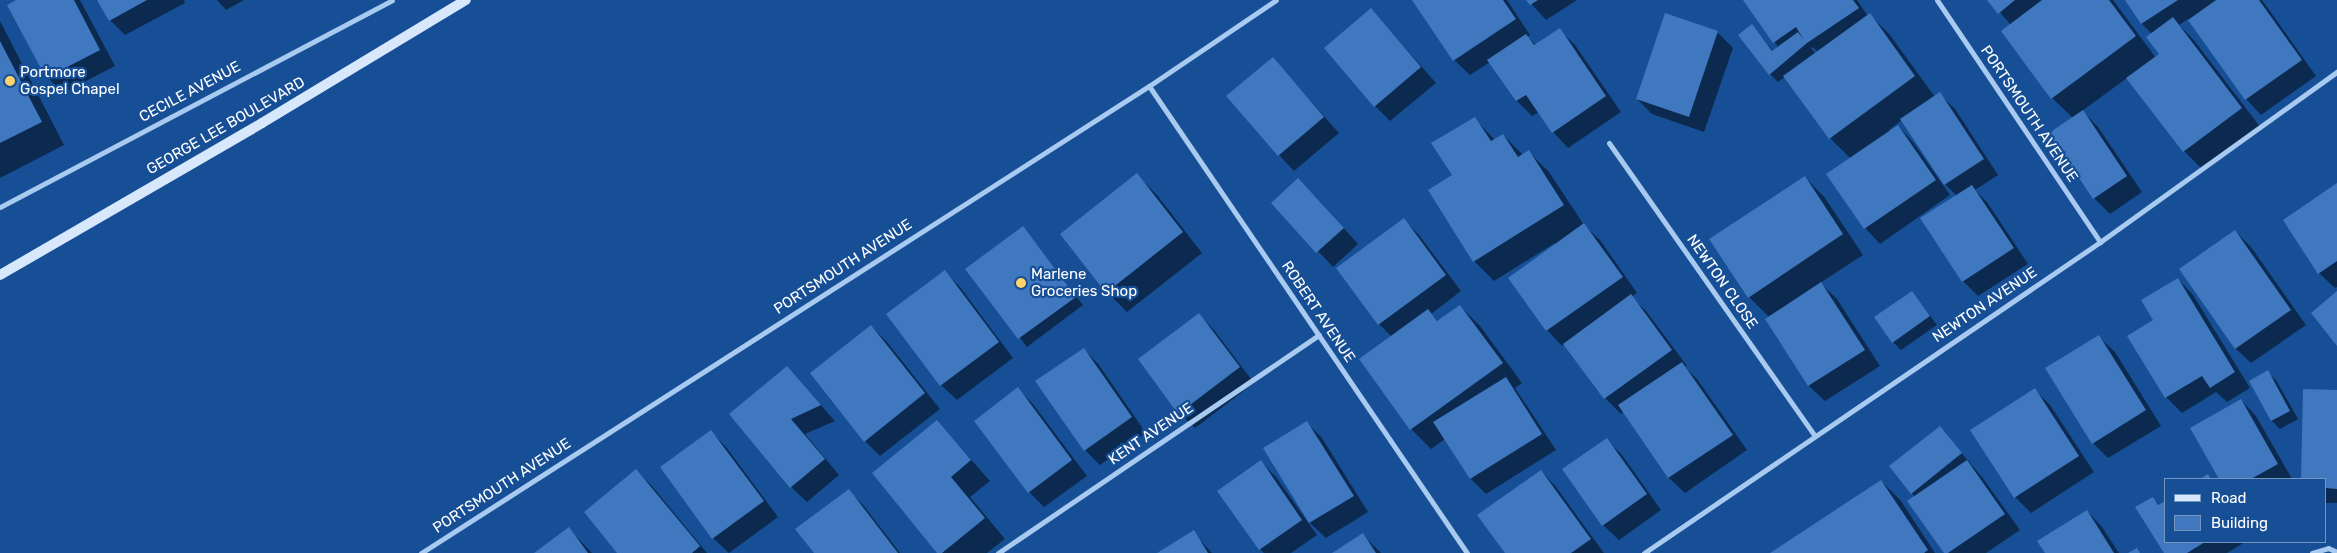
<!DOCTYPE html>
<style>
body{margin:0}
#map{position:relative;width:2337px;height:553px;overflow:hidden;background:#174f96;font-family:Rubik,sans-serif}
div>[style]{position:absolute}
.shadow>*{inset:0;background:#0007}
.building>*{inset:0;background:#3f78be}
.minor>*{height:5px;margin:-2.5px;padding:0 2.5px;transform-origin:2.5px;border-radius:2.5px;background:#a8caf1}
.secondary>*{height:10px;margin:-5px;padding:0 5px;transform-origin:5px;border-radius:5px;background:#d7e7fc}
.dots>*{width:14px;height:14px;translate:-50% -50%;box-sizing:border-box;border:2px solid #174f96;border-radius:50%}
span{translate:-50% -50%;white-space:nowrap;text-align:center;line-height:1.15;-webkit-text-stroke:4.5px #174f96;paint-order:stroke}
.poi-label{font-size:15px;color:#fff}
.left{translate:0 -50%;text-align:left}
.street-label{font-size:15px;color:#fff}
.legend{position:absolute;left:2164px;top:478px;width:162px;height:65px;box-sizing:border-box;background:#174f96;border:1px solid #7495c0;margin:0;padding:6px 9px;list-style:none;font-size:15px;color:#fff}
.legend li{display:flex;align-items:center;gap:10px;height:25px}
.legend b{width:25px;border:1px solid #7495c0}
</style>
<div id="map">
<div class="shadow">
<i style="clip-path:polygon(19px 0,80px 0,115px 66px,63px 93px,47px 77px)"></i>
<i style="clip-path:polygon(99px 0,184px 0,185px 3px,125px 35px,110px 20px)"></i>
<i style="clip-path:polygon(217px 0,244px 0,226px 10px)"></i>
<i style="clip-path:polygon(1414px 0,1507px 0,1530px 35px,1527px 37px,1536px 45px,1559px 30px,1575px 45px,1621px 112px,1568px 148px,1553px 132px,1539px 112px,1532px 116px,1517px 101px,1490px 62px,1470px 75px,1454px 60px)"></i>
<i style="clip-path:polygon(1528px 0,1577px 0,1546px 20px)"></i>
<i style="clip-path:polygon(evenodd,1744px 0,1857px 0,1868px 16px,1870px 15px,1890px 35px,1935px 97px,1939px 94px,1955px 109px,1998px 175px,1975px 190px,1987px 202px,2028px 264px,1978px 296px,1963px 281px,1957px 196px,1945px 184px,1902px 120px,1889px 130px,1890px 132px,1898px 126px,1913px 142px,1950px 195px,1880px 244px,1865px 228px,1851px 159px,1830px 138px,1785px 77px,1778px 82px,1770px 74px,1752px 26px,1774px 52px,1779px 48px,1744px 0,1812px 47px,1818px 52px,1816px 54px,1811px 48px,1812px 47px)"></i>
<i style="clip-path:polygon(1989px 0,2113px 0,2156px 58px,2160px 54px,2152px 34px,2142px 24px,2127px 0,2262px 0,2316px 76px,2261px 115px,2246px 99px,2188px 19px,2179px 25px,2193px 39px,2261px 128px,2204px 171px,2184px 151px,2127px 78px,2082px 111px,2098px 127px,2142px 192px,2110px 214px,2094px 198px,2051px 134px,2073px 118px,2052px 98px,2003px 31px,2011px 25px)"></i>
<i style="clip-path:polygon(1371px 9px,1436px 83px,1390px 121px,1375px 106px)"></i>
<i style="clip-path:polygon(0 21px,64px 145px,0 178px)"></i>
<i style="clip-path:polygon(1717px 32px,1733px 48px,1704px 132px,1652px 114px,1637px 99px)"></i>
<i style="clip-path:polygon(1273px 59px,1339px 133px,1294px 171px,1279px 155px)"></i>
<i style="clip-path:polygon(1474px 118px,1495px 140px,1503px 135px,1523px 155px,1529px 152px,1549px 172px,1584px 225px,1600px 240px,1637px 293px,1631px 297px,1646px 311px,1687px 366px,1685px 367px,1697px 379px,1747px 450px,1685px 493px,1669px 478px,1624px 411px,1621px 414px,1605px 398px,1565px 344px,1562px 346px,1547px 330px,1555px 243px,1494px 281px,1474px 261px,1454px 175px)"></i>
<i style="clip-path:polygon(1137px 175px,1157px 195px,1202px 253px,1127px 312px,1107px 292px)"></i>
<i style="clip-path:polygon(1805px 177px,1825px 198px,1863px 255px,1820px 283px,1837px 299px,1880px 366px,1825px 401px,1809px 386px,1766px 319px,1769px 317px,1749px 297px)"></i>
<i style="clip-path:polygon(2337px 185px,2337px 287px,2335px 288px,2319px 273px)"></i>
<i style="clip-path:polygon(1314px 195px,1358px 244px,1333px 267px,1273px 203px)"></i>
<i style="clip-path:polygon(1404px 220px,1419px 235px,1461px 291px,1431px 314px,1438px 321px,1460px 306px,1480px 326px,1522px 383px,1515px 388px,1556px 450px,1486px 494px,1471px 479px,1445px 439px,1431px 449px,1411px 429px,1392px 337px,1379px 324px,1338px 268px)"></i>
<i style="clip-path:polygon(1023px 228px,1083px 305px,1027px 347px,967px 269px)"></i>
<i style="clip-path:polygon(2235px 231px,2251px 247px,2306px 325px,2251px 363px,2235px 348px)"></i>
<i style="clip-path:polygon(945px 272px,960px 287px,1013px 358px,957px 400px,941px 385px)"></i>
<i style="clip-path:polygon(2178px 279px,2193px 295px,2250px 388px,2227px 402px,2216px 392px,2182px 413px,2166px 397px,2129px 337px,2155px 320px)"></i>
<i style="clip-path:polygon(1912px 292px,1937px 325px,1901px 350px,1893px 342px)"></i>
<i style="clip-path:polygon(1199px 315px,1214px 330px,1254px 383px,1195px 428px,1179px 413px)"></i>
<i style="clip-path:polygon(871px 326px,887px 342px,940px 409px,880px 456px,865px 441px)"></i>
<i style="clip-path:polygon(2099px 337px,2115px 352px,2161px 426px,2108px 458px,2093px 443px)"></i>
<i style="clip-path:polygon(1084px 349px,1099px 365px,1146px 433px,1100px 465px,1085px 450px)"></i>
<i style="clip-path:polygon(787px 367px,835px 421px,805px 434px,839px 475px,807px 502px,791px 487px)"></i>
<i style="clip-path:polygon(2267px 372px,2276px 380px,2298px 419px,2280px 429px,2272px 421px,2250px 382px)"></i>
<i style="clip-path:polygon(1018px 389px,1033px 404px,1087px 476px,1044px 507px,1029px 492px)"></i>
<i style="clip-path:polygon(2035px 390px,2050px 405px,2094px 472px,2031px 513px,2015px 497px,1972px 430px)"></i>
<i style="clip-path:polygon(2305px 390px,2337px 391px,2337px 503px,2326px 503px,2326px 479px,2302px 479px)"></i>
<i style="clip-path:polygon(2241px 400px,2256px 416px,2292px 479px,2221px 479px,2192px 428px)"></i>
<i style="clip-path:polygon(937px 421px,990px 481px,970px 497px,1005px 539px,987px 553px,939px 553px)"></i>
<i style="clip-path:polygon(1307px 423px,1322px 438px,1368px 512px,1326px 538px,1310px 523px,1265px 449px)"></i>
<i style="clip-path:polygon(1940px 428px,1982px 477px,2020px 530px,1986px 553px,1946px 553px,1912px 493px)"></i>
<i style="clip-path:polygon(711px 432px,726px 447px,778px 517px,729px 553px,713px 538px)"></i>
<i style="clip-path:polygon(1607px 440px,1622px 455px,1661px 510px,1619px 540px,1603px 525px)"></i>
<i style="clip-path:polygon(1261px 462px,1276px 477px,1317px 535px,1291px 553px,1264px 553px,1260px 549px)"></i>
<i style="clip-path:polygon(636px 471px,652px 486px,707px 553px,619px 553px)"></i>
<i style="clip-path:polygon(1541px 471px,1556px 487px,1604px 553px,1507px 553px)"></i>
<i style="clip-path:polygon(1881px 481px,1901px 501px,1935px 553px,1772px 553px)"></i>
<i style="clip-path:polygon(849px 491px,864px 506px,900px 553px,815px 553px)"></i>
<i style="clip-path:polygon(2153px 498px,2160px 506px,2166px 542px,2245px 542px,2227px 553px,2165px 553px)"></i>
<i style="clip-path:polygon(2087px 511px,2102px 527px,2119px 553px,2046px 553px)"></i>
<i style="clip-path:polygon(569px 529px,592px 553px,536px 553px)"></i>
<i style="clip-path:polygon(1193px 532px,1212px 553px,1159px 553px)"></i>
<i style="clip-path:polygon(1363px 535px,1381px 553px,1335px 553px)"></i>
</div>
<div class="building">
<i style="clip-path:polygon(16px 0,74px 0,100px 50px,46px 78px,7px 5px)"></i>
<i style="clip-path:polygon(97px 0,147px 0,109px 21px)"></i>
<i style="clip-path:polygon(1412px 0,1503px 0,1516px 19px,1453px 61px)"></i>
<i style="clip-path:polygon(1526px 0,1538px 0,1530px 5px)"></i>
<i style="clip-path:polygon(1743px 0,1853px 0,1859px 8px,1807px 43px,1769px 75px,1738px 35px,1752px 24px,1772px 51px,1798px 32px,1804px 40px,1796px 27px,1773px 43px)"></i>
<i style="clip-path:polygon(1987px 0,2015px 0,1998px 14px)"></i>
<i style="clip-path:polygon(2042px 0,2109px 0,2136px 36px,2051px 99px,2001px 31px)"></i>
<i style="clip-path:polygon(2125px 0,2178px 0,2141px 24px)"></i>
<i style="clip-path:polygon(2216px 0,2259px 0,2302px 60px,2245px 100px,2188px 20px)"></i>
<i style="clip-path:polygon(1371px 8px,1421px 67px,1374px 107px,1324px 48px)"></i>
<i style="clip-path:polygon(1665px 13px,1718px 31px,1689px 117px,1636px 99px)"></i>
<i style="clip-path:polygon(1870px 13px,1915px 76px,1829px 139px,1783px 76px)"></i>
<i style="clip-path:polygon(2173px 17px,2242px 108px,2183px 152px,2126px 78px,2159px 54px,2146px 37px)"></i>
<i style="clip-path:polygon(1560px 28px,1606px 96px,1552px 133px,1526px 95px,1516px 101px,1487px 60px,1526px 34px,1534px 45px)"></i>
<i style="clip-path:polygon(0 41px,42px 122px,0 143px)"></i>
<i style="clip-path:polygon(1273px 57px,1324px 117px,1278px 156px,1226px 96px)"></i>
<i style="clip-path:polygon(1940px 92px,1984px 159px,1944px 185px,1900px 119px)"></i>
<i style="clip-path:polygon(2083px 110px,2127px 176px,2093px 199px,2049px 133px)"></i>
<i style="clip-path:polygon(1475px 117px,1491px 141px,1503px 134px,1518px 157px,1529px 150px,1564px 205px,1473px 262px,1428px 190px,1452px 175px,1431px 143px)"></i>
<i style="clip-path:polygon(1898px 125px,1936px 180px,1864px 229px,1826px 174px)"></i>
<i style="clip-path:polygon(1137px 173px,1183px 232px,1106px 293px,1060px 234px)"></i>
<i style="clip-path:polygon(1805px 176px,1843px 234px,1748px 298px,1709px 239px)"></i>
<i style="clip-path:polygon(1298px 178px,1344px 228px,1316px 253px,1271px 203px)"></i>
<i style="clip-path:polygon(2337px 183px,2337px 261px,2318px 274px,2283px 220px)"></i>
<i style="clip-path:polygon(1972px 185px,2014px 248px,1962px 282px,1920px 218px)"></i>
<i style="clip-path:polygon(1404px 218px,1446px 275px,1378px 325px,1336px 268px)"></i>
<i style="clip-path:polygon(1584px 223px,1623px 277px,1546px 331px,1508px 278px)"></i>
<i style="clip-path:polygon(1023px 226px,1076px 297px,1018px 339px,965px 269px)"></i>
<i style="clip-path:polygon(2235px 230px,2291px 310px,2235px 349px,2179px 269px)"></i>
<i style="clip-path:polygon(945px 270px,999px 342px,940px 386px,886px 314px)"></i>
<i style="clip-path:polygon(2178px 278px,2235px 372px,2210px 388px,2202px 376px,2165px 398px,2127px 336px,2153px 320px,2141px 300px)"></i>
<i style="clip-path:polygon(1821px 282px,1865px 350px,1808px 386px,1765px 319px)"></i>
<i style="clip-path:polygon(1912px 291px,1930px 316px,1892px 343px,1874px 317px)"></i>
<i style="clip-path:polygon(2337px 291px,2337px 346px,2311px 313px)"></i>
<i style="clip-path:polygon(1631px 294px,1672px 350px,1604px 399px,1563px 344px)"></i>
<i style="clip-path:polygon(1460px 305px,1503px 363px,1410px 430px,1359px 359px,1428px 309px,1437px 321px)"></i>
<i style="clip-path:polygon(1199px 313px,1240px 367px,1178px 414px,1138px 359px)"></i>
<i style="clip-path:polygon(871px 325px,925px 393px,864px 442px,810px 373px)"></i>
<i style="clip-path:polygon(2099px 335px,2146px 410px,2092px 444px,2045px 368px)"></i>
<i style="clip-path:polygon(1084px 348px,1132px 417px,1084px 451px,1035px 381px)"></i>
<i style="clip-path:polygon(1682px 362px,1733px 435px,1668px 478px,1618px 405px)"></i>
<i style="clip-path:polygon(787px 366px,821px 405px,791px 419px,825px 459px,790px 488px,729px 414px)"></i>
<i style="clip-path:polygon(2268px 370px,2290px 411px,2271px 421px,2249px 381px)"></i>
<i style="clip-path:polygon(1506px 377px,1542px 434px,1470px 479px,1433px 422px)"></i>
<i style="clip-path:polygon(1018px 387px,1072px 460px,1028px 493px,974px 421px)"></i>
<i style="clip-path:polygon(2035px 388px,2079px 456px,2014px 498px,1970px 430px)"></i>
<i style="clip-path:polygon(2303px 389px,2337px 390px,2337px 489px,2326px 488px,2326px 479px,2301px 479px)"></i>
<i style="clip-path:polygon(2241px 399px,2278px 464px,2251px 479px,2219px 479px,2190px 428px)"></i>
<i style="clip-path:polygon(937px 420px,971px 460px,951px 477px,985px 518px,942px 553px,937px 553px,872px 473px)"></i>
<i style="clip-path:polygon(1307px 421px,1354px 496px,1309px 523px,1263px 448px)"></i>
<i style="clip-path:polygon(1940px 426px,1962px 453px,1911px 494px,1889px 466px)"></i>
<i style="clip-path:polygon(711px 430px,764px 501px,712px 539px,660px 467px)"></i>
<i style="clip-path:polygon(1607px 438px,1647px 494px,1602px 526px,1562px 469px)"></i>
<i style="clip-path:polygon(1261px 460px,1302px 520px,1259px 550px,1217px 491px)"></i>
<i style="clip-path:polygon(1967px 460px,2005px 514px,1948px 553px,1944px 553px,1907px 501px)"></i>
<i style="clip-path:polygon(636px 469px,700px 546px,692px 553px,617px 553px,584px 512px)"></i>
<i style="clip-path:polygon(1541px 470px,1591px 539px,1571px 553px,1505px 553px,1477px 515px)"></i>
<i style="clip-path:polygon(2208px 474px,2211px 479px,2200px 479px)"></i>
<i style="clip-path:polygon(1881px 480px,1928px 550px,1924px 553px,1770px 553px)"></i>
<i style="clip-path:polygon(849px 489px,898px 553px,814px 553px,795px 529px)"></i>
<i style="clip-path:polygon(2153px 497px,2158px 505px,2166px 501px,2166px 542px,2205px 542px,2187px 553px,2164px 553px,2135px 507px)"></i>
<i style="clip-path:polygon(2087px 510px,2114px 553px,2045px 553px,2037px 541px)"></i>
<i style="clip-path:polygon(569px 527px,588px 553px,534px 553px)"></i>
<i style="clip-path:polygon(1194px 530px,1208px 553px,1157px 553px)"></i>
<i style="clip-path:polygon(1363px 533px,1376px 553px,1332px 553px)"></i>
<i style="clip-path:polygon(2137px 548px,2140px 553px,2128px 553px)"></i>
</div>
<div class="minor">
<i style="left:1937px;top:0;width:292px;rotate:56deg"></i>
<i style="left:1149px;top:86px;width:565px;rotate:55.75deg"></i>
<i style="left:1609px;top:143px;width:358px;rotate:54.9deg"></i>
<i style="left:0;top:207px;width:443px;rotate:-27.8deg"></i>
<i style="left:421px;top:553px;width:865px;rotate:-32.68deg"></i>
<i style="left:1149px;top:86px;width:153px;rotate:-34.1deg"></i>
<i style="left:998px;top:553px;width:388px;rotate:-34.2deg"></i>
<i style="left:1644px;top:553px;width:552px;rotate:-34.29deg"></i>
<i style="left:2100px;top:242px;width:292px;rotate:-35.7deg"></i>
<i style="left:2312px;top:553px;width:17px;rotate:-17deg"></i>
<i style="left:2328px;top:548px;width:10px;rotate:24deg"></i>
</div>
<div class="secondary">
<i style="left:0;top:275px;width:303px;rotate:-30.1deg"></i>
<i style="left:262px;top:123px;width:238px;rotate:-31.1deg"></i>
</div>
<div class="dots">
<i style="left:10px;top:81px;background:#ffd369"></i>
<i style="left:1021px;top:283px;background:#ffd369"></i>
</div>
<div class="poi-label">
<span class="left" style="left:20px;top:81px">Portmore<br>Gospel Chapel</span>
<span class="left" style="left:1031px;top:283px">Marlene<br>Groceries Shop</span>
</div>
<div class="street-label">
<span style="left:190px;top:92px;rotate:-28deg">CECILE AVENUE</span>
<span style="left:2029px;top:114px;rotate:56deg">PORTSMOUTH AVENUE</span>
<span style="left:226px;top:126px;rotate:-30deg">GEORGE LEE BOULEVARD</span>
<span style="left:843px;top:267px;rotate:-33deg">PORTSMOUTH AVENUE</span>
<span style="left:1722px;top:282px;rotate:55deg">NEWTON CLOSE</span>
<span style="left:1985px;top:305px;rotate:-34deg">NEWTON AVENUE</span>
<span style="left:1318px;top:312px;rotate:56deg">ROBERT AVENUE</span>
<span style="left:1151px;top:434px;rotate:-34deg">KENT AVENUE</span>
<span style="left:502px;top:486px;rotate:-33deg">PORTSMOUTH AVENUE</span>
</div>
<ul class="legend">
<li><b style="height:6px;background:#d7e7fc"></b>Road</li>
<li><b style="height:14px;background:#3f78be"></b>Building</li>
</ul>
</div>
